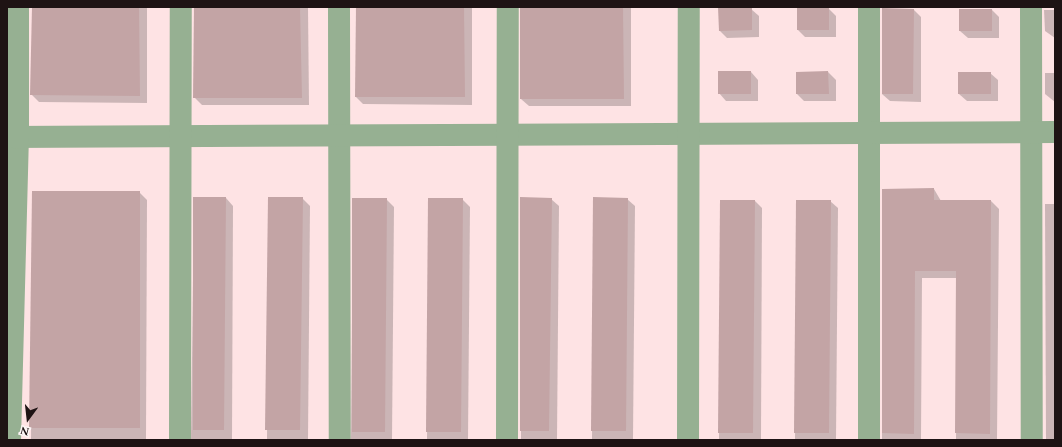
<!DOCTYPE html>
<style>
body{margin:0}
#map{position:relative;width:1062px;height:447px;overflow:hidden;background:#fee3e4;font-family:Spectral,serif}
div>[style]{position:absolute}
.shadow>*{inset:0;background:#0003}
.building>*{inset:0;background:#c3a4a5}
.street>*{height:22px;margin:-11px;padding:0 11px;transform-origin:11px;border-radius:11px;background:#96b092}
span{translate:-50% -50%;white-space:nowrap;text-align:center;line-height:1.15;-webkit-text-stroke:3px #fdf6f6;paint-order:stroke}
.frame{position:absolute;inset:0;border:8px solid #1e1314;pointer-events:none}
.north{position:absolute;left:8px;top:399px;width:40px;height:40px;-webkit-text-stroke:3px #fdf6f6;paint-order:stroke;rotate:195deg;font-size:11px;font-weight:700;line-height:16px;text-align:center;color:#1e1314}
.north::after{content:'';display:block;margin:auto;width:14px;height:18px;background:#1e1314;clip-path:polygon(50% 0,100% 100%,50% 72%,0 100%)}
</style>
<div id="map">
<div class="shadow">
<i style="clip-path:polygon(32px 7px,147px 7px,147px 103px,39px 102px,32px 95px)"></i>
<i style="clip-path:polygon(194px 7px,308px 7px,309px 105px,202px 105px,194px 97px)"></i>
<i style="clip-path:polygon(357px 7px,472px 7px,472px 105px,363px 104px,356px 97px)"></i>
<i style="clip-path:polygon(521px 7px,631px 7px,631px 106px,529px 106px,521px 99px)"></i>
<i style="clip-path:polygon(751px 9px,759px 16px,759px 37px,727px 38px,720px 31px)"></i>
<i style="clip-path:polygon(829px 9px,836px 16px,836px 37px,805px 37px,798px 30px)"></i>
<i style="clip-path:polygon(914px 10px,921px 17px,921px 102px,890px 101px,882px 94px)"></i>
<i style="clip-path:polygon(992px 10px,999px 17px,999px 38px,968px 38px,960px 31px)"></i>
<i style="clip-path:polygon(1044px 10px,1055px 10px,1055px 38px,1045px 31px)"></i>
<i style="clip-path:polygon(751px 72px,758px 80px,758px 101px,726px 101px,719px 93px)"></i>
<i style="clip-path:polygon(828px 72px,836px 80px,836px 101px,804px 101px,797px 94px)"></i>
<i style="clip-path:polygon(990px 73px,998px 80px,998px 101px,967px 101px,959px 94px)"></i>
<i style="clip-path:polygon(1045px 73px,1055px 73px,1055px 102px,1045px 94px)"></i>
<i style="clip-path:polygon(934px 189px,941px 201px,991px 201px,999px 209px,997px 440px,956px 440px,957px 278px,922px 278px,921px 440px,882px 440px,882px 190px)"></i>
<i style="clip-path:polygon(33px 192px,139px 192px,147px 200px,146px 440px,31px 440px)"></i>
<i style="clip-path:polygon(194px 198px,226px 198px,233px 206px,232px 440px,191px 440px)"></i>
<i style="clip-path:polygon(269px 198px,302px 198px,310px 206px,308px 440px,267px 440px)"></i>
<i style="clip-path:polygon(521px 198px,551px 199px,559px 206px,557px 440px,521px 440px)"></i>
<i style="clip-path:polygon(594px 198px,627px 199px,635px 206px,633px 440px,592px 440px)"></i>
<i style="clip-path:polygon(353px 199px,386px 199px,394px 207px,392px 440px,351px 440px)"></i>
<i style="clip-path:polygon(429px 199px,462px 199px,470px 207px,468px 440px,427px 440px)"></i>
<i style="clip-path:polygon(721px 201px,755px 201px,762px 208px,761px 440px,719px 440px)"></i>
<i style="clip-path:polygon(797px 201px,830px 201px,838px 208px,836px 440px,795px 440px)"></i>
<i style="clip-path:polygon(1045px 204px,1055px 204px,1055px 440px,1046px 440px)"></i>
</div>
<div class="building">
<i style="clip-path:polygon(32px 7px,139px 7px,140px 96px,30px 95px)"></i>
<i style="clip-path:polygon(194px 7px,300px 7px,302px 98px,193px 98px)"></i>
<i style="clip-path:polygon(356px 7px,464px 7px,465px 97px,355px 97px)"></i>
<i style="clip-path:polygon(520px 7px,623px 7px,624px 99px,520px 99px)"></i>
<i style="clip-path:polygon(718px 7px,752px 8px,752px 30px,719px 31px)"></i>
<i style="clip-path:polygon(797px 8px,829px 8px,829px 30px,797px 30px)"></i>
<i style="clip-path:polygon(882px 8px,914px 9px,913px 94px,882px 94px)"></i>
<i style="clip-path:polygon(959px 9px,992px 9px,992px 31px,959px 31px)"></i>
<i style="clip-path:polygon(718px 71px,751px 71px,751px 94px,718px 94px)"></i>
<i style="clip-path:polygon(828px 71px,829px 94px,796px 94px,796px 72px)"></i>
<i style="clip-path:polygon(958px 72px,991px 72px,991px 94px,958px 94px)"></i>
<i style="clip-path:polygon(934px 188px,934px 200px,991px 200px,990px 434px,955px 433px,956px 271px,915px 271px,914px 434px,882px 433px,882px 189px)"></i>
<i style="clip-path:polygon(32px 191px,140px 191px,140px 428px,29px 428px)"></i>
<i style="clip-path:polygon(193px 197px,226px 197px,224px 430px,193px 430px)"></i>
<i style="clip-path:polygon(268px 197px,303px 197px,300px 430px,265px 430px)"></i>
<i style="clip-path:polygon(520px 197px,552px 198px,549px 431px,520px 431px)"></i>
<i style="clip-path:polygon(593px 197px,628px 198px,626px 431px,591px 431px)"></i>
<i style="clip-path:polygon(352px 198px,387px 198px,385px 432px,352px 432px)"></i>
<i style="clip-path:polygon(428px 198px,463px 198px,461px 432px,426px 432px)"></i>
<i style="clip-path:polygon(720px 200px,755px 200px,753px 433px,718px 433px)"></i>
<i style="clip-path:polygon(796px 200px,831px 200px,829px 433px,794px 433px)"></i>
</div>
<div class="street">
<i style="left:339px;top:7px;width:433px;rotate:89.9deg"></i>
<i style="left:869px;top:7px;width:433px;rotate:90deg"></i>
<i style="left:1031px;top:7px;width:433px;rotate:89.9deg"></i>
<i style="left:7px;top:137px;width:1048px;rotate:-0.27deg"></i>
<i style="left:10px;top:440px;width:302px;rotate:-88.5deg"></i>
<i style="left:18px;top:138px;width:131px;rotate:-90deg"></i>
<i style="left:180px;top:440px;width:433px;rotate:-89.9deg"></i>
<i style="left:507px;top:440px;width:433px;rotate:-89.9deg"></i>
<i style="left:688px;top:440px;width:433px;rotate:-89.9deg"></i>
</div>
<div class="frame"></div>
<div class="north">N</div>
</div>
